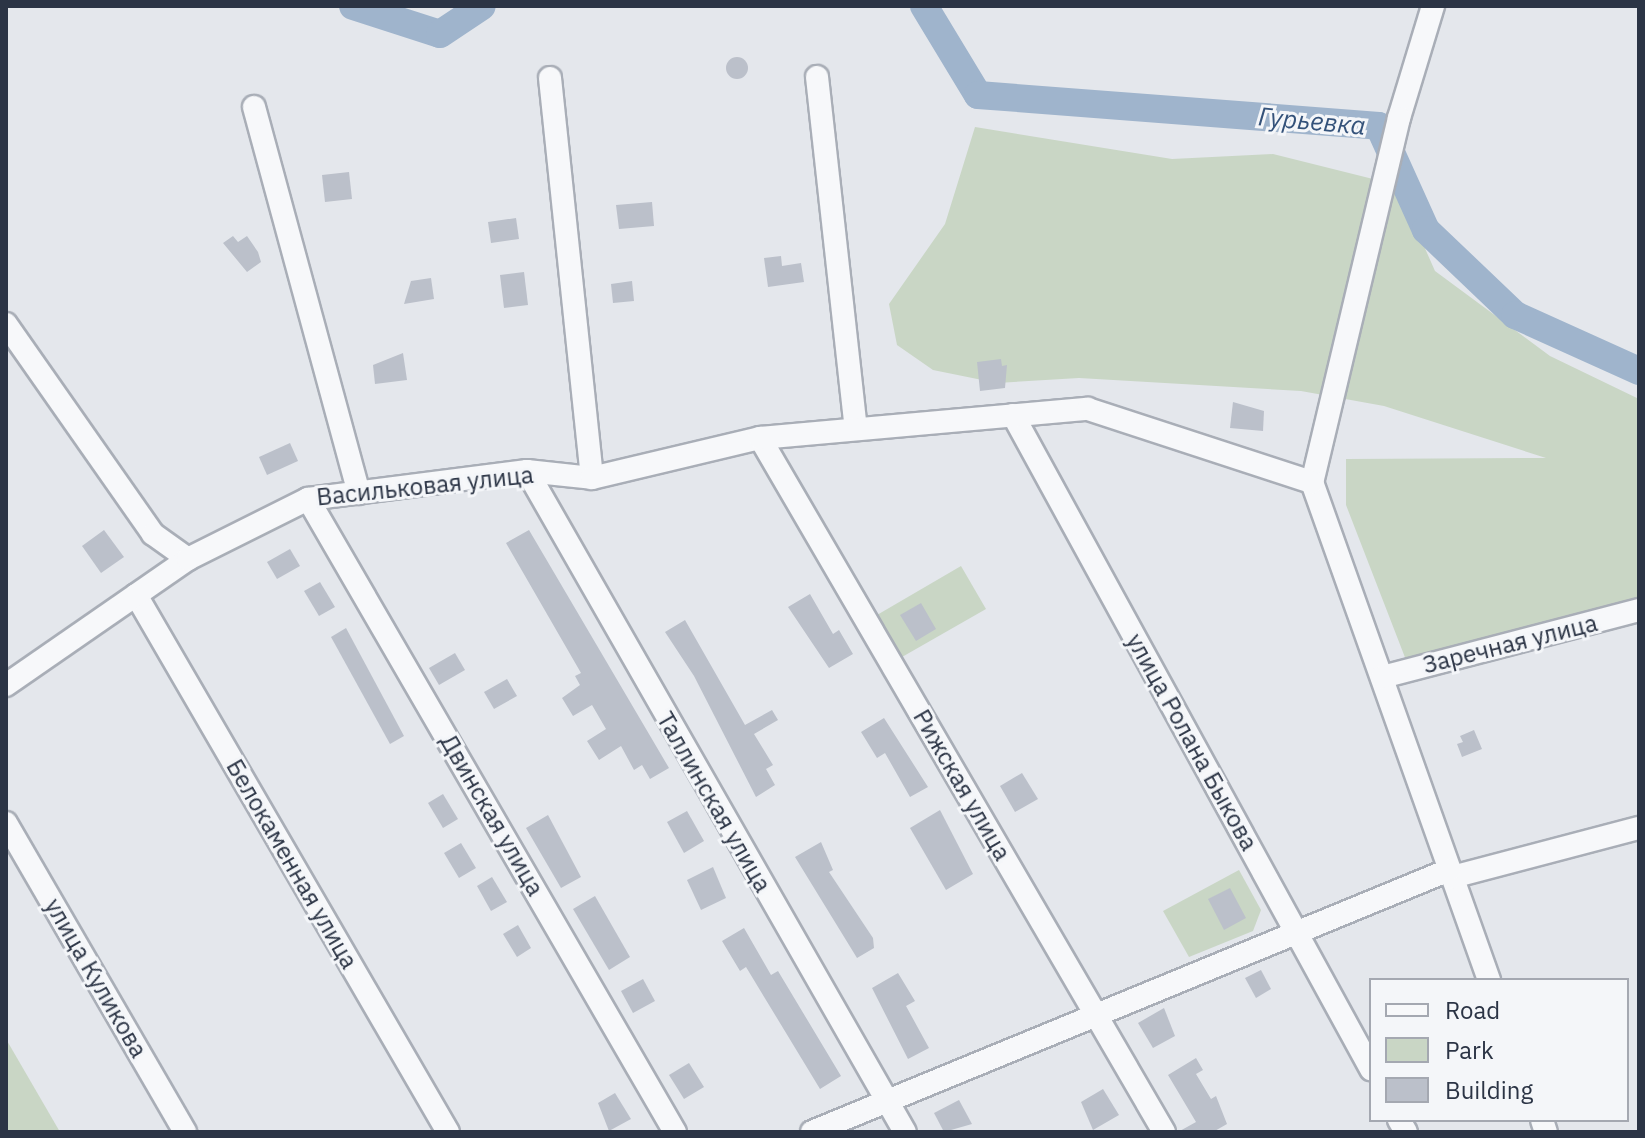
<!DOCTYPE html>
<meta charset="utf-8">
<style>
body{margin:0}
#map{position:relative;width:1645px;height:1138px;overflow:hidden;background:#e4e7ec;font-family:"IBM Plex Sans",sans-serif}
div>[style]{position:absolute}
.green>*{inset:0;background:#c9d6c5}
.river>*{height:28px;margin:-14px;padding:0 14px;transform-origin:14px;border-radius:14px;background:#9fb4cc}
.building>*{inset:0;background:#bbc0ca}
.round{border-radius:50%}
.roads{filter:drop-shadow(2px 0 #a9aeb7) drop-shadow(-2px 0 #a9aeb7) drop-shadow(0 2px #a9aeb7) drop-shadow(0 -2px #a9aeb7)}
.minor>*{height:22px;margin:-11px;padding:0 11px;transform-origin:11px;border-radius:11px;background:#f7f8fa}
span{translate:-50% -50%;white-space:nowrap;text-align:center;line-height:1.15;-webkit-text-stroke:6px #f4f6f9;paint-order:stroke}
.street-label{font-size:24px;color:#2b3445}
.water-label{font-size:26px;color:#34527a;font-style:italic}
.frame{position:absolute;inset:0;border:8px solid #2b3445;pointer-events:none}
.legend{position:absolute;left:1369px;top:978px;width:260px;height:144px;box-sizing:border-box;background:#f4f6f9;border:2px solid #a4a8b1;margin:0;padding:10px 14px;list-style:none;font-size:24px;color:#2b3445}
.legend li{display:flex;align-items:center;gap:16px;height:40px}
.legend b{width:40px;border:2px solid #a4a8b1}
</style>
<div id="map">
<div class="green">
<i style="clip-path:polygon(975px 127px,1172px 159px,1273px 154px,1397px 185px,1435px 271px,1550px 356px,1639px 399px,1639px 601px,1406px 660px,1346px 505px,1346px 459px,1546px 458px,1384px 406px,1301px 391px,1079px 378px,997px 383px,933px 370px,897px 345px,889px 304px,945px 224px)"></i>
<i style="clip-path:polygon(961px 566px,986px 609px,902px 657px,877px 615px)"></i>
<i style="clip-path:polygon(1239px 870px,1261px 910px,1253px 931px,1189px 957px,1163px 911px)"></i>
<i style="clip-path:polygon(6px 1039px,60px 1132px,6px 1132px)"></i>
</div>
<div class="river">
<i style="left:353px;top:6px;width:91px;rotate:17.8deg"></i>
<i style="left:440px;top:34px;width:50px;rotate:-33.7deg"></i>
<i style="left:924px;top:6px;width:104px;rotate:58.8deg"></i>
<i style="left:978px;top:95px;width:402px;rotate:4.4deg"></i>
<i style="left:1379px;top:126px;width:114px;rotate:65.7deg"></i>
<i style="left:1426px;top:230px;width:123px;rotate:43.7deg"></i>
<i style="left:1515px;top:315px;width:136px;rotate:24.3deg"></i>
</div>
<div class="building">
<i class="round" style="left:726px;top:57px;width:22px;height:22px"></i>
<i style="clip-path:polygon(349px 172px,352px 199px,325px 202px,322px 175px)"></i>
<i style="clip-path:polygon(652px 202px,654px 226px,619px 229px,616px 205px)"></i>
<i style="clip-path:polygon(516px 218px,519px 239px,491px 243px,488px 222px)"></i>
<i style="clip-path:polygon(233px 236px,238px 242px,247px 236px,258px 252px,261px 262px,247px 272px,223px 243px)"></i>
<i style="clip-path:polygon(781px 256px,782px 266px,801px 263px,804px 282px,768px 287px,764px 258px)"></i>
<i style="clip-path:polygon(524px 272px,528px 305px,504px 308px,500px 275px)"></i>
<i style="clip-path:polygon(431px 278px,434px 299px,404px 304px,411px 281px)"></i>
<i style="clip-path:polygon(632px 281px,634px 301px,613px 303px,611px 284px)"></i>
<i style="clip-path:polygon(403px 353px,407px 380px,375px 384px,373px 365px)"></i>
<i style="clip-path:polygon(1001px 359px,1002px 366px,1007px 365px,1005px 388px,980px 391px,977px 362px)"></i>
<i style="clip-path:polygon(1233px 402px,1264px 411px,1263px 431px,1230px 428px)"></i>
<i style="clip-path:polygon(290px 443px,298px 461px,267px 475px,259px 457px)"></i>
<i style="clip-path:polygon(104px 530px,124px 557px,101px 573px,82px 546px)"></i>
<i style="clip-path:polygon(529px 530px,669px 768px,650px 779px,642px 765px,634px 770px,621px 746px,599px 760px,587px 741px,606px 729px,592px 705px,573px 716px,562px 698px,580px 685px,575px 676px,581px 673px,506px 543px)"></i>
<i style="clip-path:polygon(290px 549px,300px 566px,277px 579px,267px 562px)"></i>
<i style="clip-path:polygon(320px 582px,335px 607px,319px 616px,304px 591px)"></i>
<i style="clip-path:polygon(810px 594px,833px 634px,839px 630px,853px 654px,829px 668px,788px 607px)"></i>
<i style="clip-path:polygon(921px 603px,936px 629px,916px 641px,900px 615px)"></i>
<i style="clip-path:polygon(685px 620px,745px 725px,772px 710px,778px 720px,754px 734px,773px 765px,766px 769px,775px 785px,756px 797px,694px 676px,665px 632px)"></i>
<i style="clip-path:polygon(346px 628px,404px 736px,390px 744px,331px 637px)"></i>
<i style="clip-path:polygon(455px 653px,465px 670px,439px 685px,429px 668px)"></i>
<i style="clip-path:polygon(507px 679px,517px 696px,494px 709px,484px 692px)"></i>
<i style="clip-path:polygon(884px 718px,928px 787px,910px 797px,885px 753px,877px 758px,861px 732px)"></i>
<i style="clip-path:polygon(1474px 730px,1482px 749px,1462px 757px,1457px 744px,1463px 742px,1460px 736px)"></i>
<i style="clip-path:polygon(1022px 773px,1038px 799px,1015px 812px,1000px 786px)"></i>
<i style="clip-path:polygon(443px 794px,458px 819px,443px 828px,428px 803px)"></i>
<i style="clip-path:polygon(940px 810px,973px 874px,946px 890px,910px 828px)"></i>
<i style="clip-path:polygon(687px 811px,704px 841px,684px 853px,667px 822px)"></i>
<i style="clip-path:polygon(548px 815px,581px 877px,561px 888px,526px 828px)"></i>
<i style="clip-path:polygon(821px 842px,833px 870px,829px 872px,873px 938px,874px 948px,857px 958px,795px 857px)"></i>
<i style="clip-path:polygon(461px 843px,476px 868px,459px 878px,444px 853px)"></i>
<i style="clip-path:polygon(713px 867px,726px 898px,701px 910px,687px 880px)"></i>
<i style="clip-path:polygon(492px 877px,507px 902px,491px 911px,477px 886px)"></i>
<i style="clip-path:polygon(1230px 888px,1246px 918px,1224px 930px,1208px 899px)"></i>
<i style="clip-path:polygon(595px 896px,630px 957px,609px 970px,573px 909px)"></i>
<i style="clip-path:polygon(518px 925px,531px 948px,517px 957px,503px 934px)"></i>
<i style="clip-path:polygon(744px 928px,771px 975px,778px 971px,841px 1076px,820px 1089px,746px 967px,740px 971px,722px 941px)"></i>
<i style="clip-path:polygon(1261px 970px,1271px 989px,1256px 998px,1245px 978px)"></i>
<i style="clip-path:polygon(898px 973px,915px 1001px,906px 1006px,929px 1048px,908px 1059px,872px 988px)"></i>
<i style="clip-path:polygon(643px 979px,655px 1001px,633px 1013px,621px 991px)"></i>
<i style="clip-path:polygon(1164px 1008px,1175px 1036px,1153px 1048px,1138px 1023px)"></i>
<i style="clip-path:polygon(1196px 1058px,1203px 1070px,1196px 1074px,1211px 1099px,1216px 1096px,1227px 1124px,1213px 1132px,1178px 1132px,1196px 1122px,1168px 1075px)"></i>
<i style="clip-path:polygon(689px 1063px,704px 1087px,684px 1099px,669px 1075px)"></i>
<i style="clip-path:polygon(1103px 1089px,1119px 1115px,1093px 1130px,1081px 1102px)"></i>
<i style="clip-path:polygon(615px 1093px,631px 1119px,609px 1131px,598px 1103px)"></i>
<i style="clip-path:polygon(959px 1100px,972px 1124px,944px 1132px,934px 1113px)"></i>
</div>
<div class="roads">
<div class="minor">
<i style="left:1433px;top:6px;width:117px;rotate:106.9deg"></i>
<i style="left:1399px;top:118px;width:374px;rotate:103.4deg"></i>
<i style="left:1312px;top:482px;width:529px;rotate:70.43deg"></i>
<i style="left:817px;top:77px;width:354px;rotate:83.7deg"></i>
<i style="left:550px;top:78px;width:402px;rotate:84deg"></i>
<i style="left:254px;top:107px;width:400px;rotate:74.8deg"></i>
<i style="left:6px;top:324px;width:256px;rotate:55deg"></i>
<i style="left:153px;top:534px;width:43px;rotate:35.5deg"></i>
<i style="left:1013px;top:415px;width:746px;rotate:61.3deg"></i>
<i style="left:760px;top:438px;width:803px;rotate:59.79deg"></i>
<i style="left:527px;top:471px;width:761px;rotate:60.24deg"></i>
<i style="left:308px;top:499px;width:732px;rotate:59.9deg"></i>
<i style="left:136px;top:595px;width:621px;rotate:59.84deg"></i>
<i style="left:1382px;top:677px;width:266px;rotate:-14.6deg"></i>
<i style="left:6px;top:685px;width:221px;rotate:-34.7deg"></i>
<i style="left:188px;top:559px;width:134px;rotate:-26.6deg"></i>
<i style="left:308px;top:499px;width:221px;rotate:-7.3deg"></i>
<i style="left:527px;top:471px;width:65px;rotate:6.1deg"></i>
<i style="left:592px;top:478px;width:173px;rotate:-13.4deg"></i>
<i style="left:760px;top:438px;width:329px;rotate:-5.1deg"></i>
<i style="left:1088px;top:409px;width:236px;rotate:18.1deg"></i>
<i style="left:6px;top:823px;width:357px;rotate:59.9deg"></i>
<i style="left:1452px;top:877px;width:193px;rotate:-14.7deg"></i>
<i style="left:1399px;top:1120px;width:14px;rotate:60deg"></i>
<i style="left:1542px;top:1120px;width:13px;rotate:72deg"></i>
<i style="left:812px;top:1132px;width:689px;rotate:-22.36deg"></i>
</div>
</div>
<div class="street-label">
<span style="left:425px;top:486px;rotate:-6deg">Васильковая улица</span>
<span style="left:1510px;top:644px;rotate:-14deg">Заречная улица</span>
<span style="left:1192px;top:742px;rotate:61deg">улица Ролана Быкова</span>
<span style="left:962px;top:785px;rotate:60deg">Рижская улица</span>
<span style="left:714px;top:802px;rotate:60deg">Таллинская улица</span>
<span style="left:492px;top:815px;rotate:60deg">Двинская улица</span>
<span style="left:292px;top:864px;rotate:60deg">Белокаменная улица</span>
<span style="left:96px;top:978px;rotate:60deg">улица Куликова</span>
</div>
<div class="water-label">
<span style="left:1312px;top:121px;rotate:5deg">Гурьевка</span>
</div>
<div class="frame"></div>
<ul class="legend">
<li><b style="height:10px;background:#f7f8fa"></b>Road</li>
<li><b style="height:22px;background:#c9d6c5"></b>Park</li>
<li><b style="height:22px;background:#bbc0ca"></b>Building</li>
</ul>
</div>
